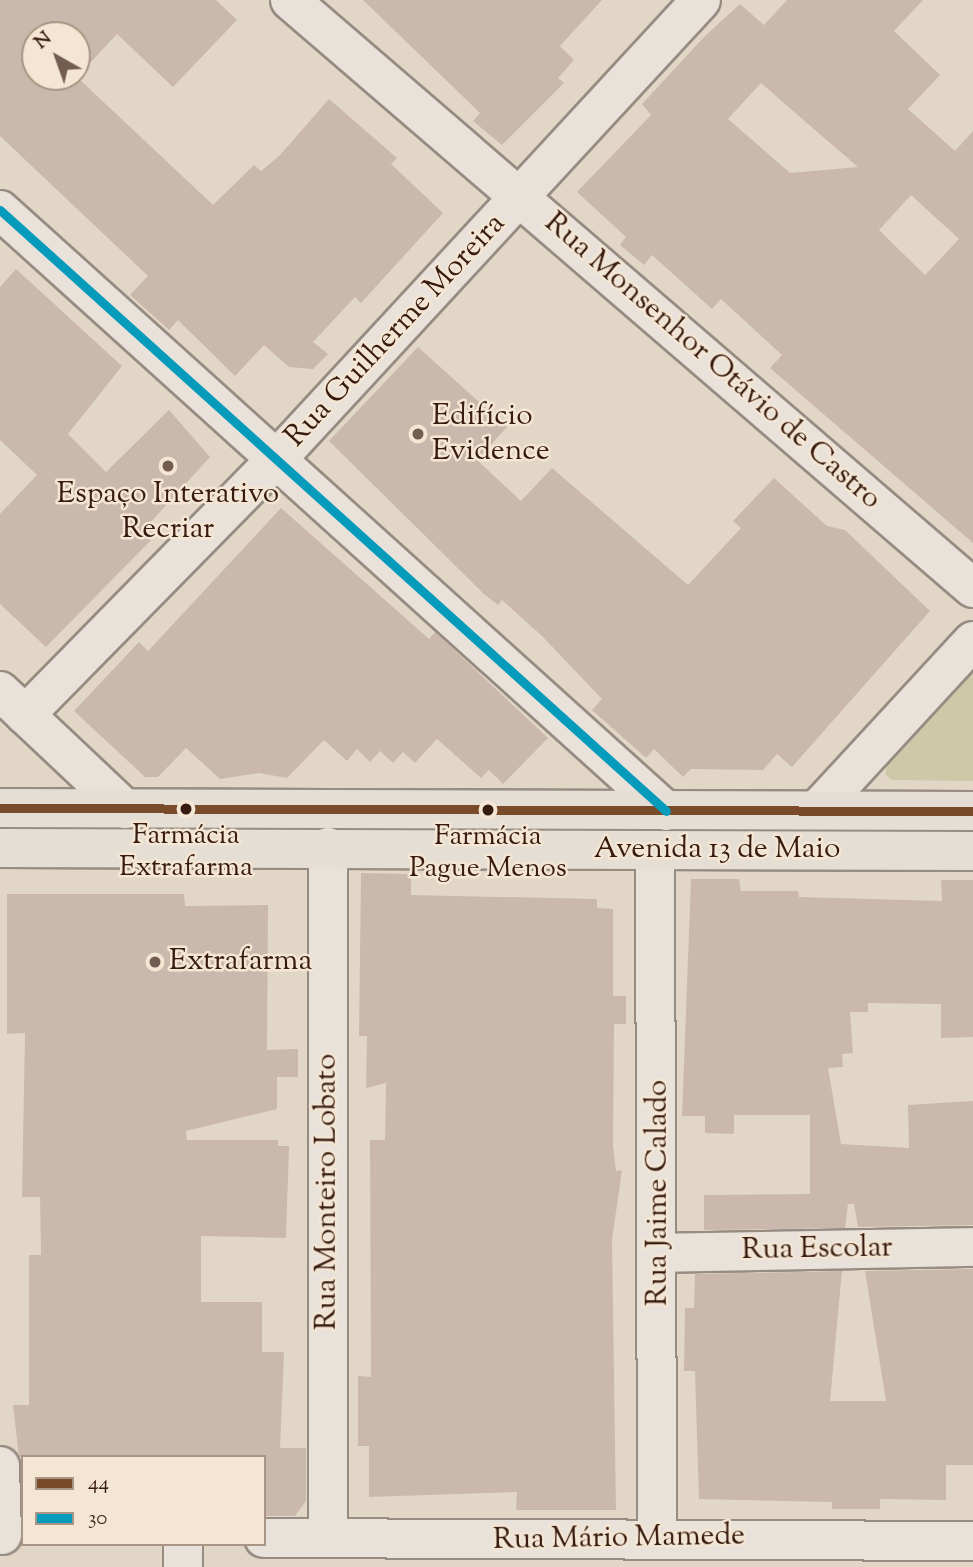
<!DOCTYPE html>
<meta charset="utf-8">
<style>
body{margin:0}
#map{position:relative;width:973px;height:1567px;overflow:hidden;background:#e2d7c7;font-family:"Sorts Mill Goudy",serif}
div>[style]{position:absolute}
.green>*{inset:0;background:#cdc9a8}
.building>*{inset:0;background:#cab8ad}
.roads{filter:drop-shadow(2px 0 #968c82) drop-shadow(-2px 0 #968c82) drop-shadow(0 2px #968c82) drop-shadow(0 -2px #968c82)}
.minor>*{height:38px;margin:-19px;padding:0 19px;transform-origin:19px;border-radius:19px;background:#e8e2db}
.major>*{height:38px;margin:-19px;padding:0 19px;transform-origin:19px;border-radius:19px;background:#e5ded4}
.bus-1>*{height:9px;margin:-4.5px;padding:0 4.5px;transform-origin:4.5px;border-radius:4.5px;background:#7a4b2a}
.bus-2>*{height:9px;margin:-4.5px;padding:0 4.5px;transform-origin:4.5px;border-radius:4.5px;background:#069bbb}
.dots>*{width:19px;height:19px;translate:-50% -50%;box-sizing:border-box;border:4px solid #f4e6d3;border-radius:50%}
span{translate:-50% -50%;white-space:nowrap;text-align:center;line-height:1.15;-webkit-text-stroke:5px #f4e6d3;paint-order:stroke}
.bus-label{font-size:28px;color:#371b10}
.street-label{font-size:30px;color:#371b10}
.poi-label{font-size:30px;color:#371b10}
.left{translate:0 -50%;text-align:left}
.legend{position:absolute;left:21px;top:1455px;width:245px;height:91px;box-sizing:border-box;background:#f4e6d3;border:2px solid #a89585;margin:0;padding:9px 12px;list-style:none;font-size:21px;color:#371b10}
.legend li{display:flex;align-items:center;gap:14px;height:35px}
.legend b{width:35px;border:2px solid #a89585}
.north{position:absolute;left:21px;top:21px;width:70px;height:70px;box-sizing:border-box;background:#f4e6d3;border:2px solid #a89585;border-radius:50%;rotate:320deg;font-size:19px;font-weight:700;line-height:28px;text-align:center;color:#371b10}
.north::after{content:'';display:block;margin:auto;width:24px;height:32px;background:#735d50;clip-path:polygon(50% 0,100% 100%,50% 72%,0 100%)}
</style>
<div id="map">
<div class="green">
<i style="clip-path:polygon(973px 666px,973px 781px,892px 780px,885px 774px,887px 764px)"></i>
</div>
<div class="building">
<i style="clip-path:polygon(0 0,216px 0,237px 20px,173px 87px,117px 34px,77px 77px,77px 35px,35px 35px,35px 77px,77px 77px,213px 205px,254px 165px,261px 171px,280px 155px,329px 99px,397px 158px,391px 164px,443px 213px,361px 303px,355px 297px,313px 342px,328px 354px,313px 369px,289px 367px,264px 345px,235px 376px,178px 320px,169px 330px,130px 295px,148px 276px,0 136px)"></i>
<i style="clip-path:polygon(363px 0,602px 0,560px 46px,574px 60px,558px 78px,564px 83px,502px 145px,473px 121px,480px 113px)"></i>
<i style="clip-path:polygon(evenodd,787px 0,923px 0,894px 31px,940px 75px,908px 109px,955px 151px,973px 131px,973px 543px,770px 368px,782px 355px,721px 299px,712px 309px,652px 255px,644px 265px,620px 245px,626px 237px,577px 192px,651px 115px,642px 104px,706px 35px,740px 4px,764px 25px,787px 0,761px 83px,808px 124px,858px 167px,790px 173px,728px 119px,761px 83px,787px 0,911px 195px,959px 239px,925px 275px,879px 230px,911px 195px)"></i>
<i style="clip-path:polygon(16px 269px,122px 366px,68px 434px,106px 472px,169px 410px,210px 457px,150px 523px,159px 532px,46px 647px,0 604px,0 514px,37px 475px,0 440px,0 287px)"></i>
<i style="clip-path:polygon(418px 347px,507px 427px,477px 460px,521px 501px,552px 468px,688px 585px,741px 528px,733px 521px,774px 478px,827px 526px,845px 530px,930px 611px,792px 767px,777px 754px,763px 770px,691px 769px,683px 777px,654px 749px,646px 758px,592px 710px,602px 699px,542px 636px,502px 600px,498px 605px,484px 594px,329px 441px)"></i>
<i style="clip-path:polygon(281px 508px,429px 639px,435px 632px,548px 738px,503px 784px,489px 770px,481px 778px,437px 739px,415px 763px,403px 752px,393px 763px,380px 751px,370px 762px,357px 749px,347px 761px,324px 740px,287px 778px,259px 773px,220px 779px,186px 748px,158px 777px,145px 777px,74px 711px,139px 642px,148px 651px)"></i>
<i style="clip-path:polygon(361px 873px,411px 874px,411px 895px,597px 899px,597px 908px,613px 909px,613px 996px,626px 996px,626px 1024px,614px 1024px,613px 1146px,616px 1171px,622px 1170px,612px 1240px,616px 1510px,516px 1510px,517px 1492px,369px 1497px,369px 1446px,358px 1446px,358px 1376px,371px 1377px,370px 1140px,385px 1140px,386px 1083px,366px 1088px,367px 1036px,359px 1036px)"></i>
<i style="clip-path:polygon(691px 879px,739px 879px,741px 891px,798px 891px,799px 897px,942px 901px,941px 880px,973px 880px,973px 1037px,941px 1038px,941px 1004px,868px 1003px,868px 1012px,850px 1012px,853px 1053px,842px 1054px,843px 1067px,828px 1068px,841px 1144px,909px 1148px,908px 1105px,973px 1101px,973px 1225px,858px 1227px,854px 1204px,848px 1204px,845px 1228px,704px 1230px,704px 1195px,810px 1194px,810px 1115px,734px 1115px,734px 1134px,705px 1133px,705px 1116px,682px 1116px)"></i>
<i style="clip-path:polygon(7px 894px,184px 894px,185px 906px,268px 905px,267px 1050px,298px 1049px,298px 1077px,277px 1077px,277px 1109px,186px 1131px,187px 1140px,278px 1140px,278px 1146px,289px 1146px,286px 1238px,201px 1236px,201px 1302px,262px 1302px,262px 1352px,284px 1352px,280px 1448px,306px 1448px,306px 1501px,295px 1516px,264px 1516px,264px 1457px,19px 1457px,13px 1405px,29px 1405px,29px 1255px,41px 1255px,40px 1197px,22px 1197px,25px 1033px,7px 1034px)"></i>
<i style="clip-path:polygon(973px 1269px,973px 1465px,946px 1465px,946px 1500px,880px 1499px,880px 1509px,832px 1509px,832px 1502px,699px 1499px,695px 1371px,684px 1371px,685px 1308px,694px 1308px,695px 1274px,842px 1271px,830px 1401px,886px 1401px,865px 1271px)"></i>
</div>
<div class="roads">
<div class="minor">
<i style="left:290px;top:0;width:901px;rotate:40.73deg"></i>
<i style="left:0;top:210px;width:897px;rotate:42.06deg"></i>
<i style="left:0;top:691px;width:172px;rotate:43.3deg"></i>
<i style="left:25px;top:715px;width:358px;rotate:-45.5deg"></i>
<i style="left:276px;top:460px;width:626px;rotate:-47.26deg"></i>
<i style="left:817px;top:810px;width:230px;rotate:-47.3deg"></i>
<i style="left:655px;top:850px;width:685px;rotate:89.83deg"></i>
<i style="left:660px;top:1253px;width:313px;rotate:-1.1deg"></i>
<i style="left:0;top:1466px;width:69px;rotate:88.3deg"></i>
<i style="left:328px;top:1536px;width:689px;rotate:-90deg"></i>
<i style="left:264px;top:1538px;width:709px;rotate:0.24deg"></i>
<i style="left:183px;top:1567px;width:23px;rotate:-90deg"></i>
</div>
<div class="major">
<i style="left:0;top:808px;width:973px;rotate:0.18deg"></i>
<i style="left:0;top:848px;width:973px;rotate:0.18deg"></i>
</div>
</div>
<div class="bus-1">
<i style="left:0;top:808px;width:973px;rotate:0.18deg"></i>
</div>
<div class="bus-2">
<i style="left:0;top:210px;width:897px;rotate:42.06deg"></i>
</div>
<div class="dots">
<i style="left:418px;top:434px;background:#735d50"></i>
<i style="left:168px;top:466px;background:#735d50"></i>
<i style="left:186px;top:809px;background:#371b10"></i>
<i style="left:488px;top:810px;background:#371b10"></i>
<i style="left:155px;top:962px;background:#735d50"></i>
</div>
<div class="bus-label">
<span style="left:186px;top:852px">Farmácia<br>Extrafarma</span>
<span style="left:488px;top:853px">Farmácia<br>Pague Menos</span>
</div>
<div class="street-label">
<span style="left:396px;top:331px;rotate:-47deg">Rua Guilherme Moreira</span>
<span style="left:712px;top:362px;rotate:41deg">Rua Monsenhor Otávio de Castro</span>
<span style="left:717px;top:850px">Avenida 13 de Maio</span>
<span style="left:328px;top:1192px;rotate:-90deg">Rua Monteiro Lobato</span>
<span style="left:659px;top:1193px;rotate:-90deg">Rua Jaime Calado</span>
<span style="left:817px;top:1250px;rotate:-1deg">Rua Escolar</span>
<span style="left:619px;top:1539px;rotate:-1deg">Rua Mário Mamede</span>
</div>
<div class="poi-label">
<span class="left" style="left:432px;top:434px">Edifício<br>Evidence</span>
<span style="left:168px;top:512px">Espaço Interativo<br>Recriar</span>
<span class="left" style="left:169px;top:962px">Extrafarma</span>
</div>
<ul class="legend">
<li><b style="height:9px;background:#7a4b2a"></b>44</li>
<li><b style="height:9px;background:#069bbb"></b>30</li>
</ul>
<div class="north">N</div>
</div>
